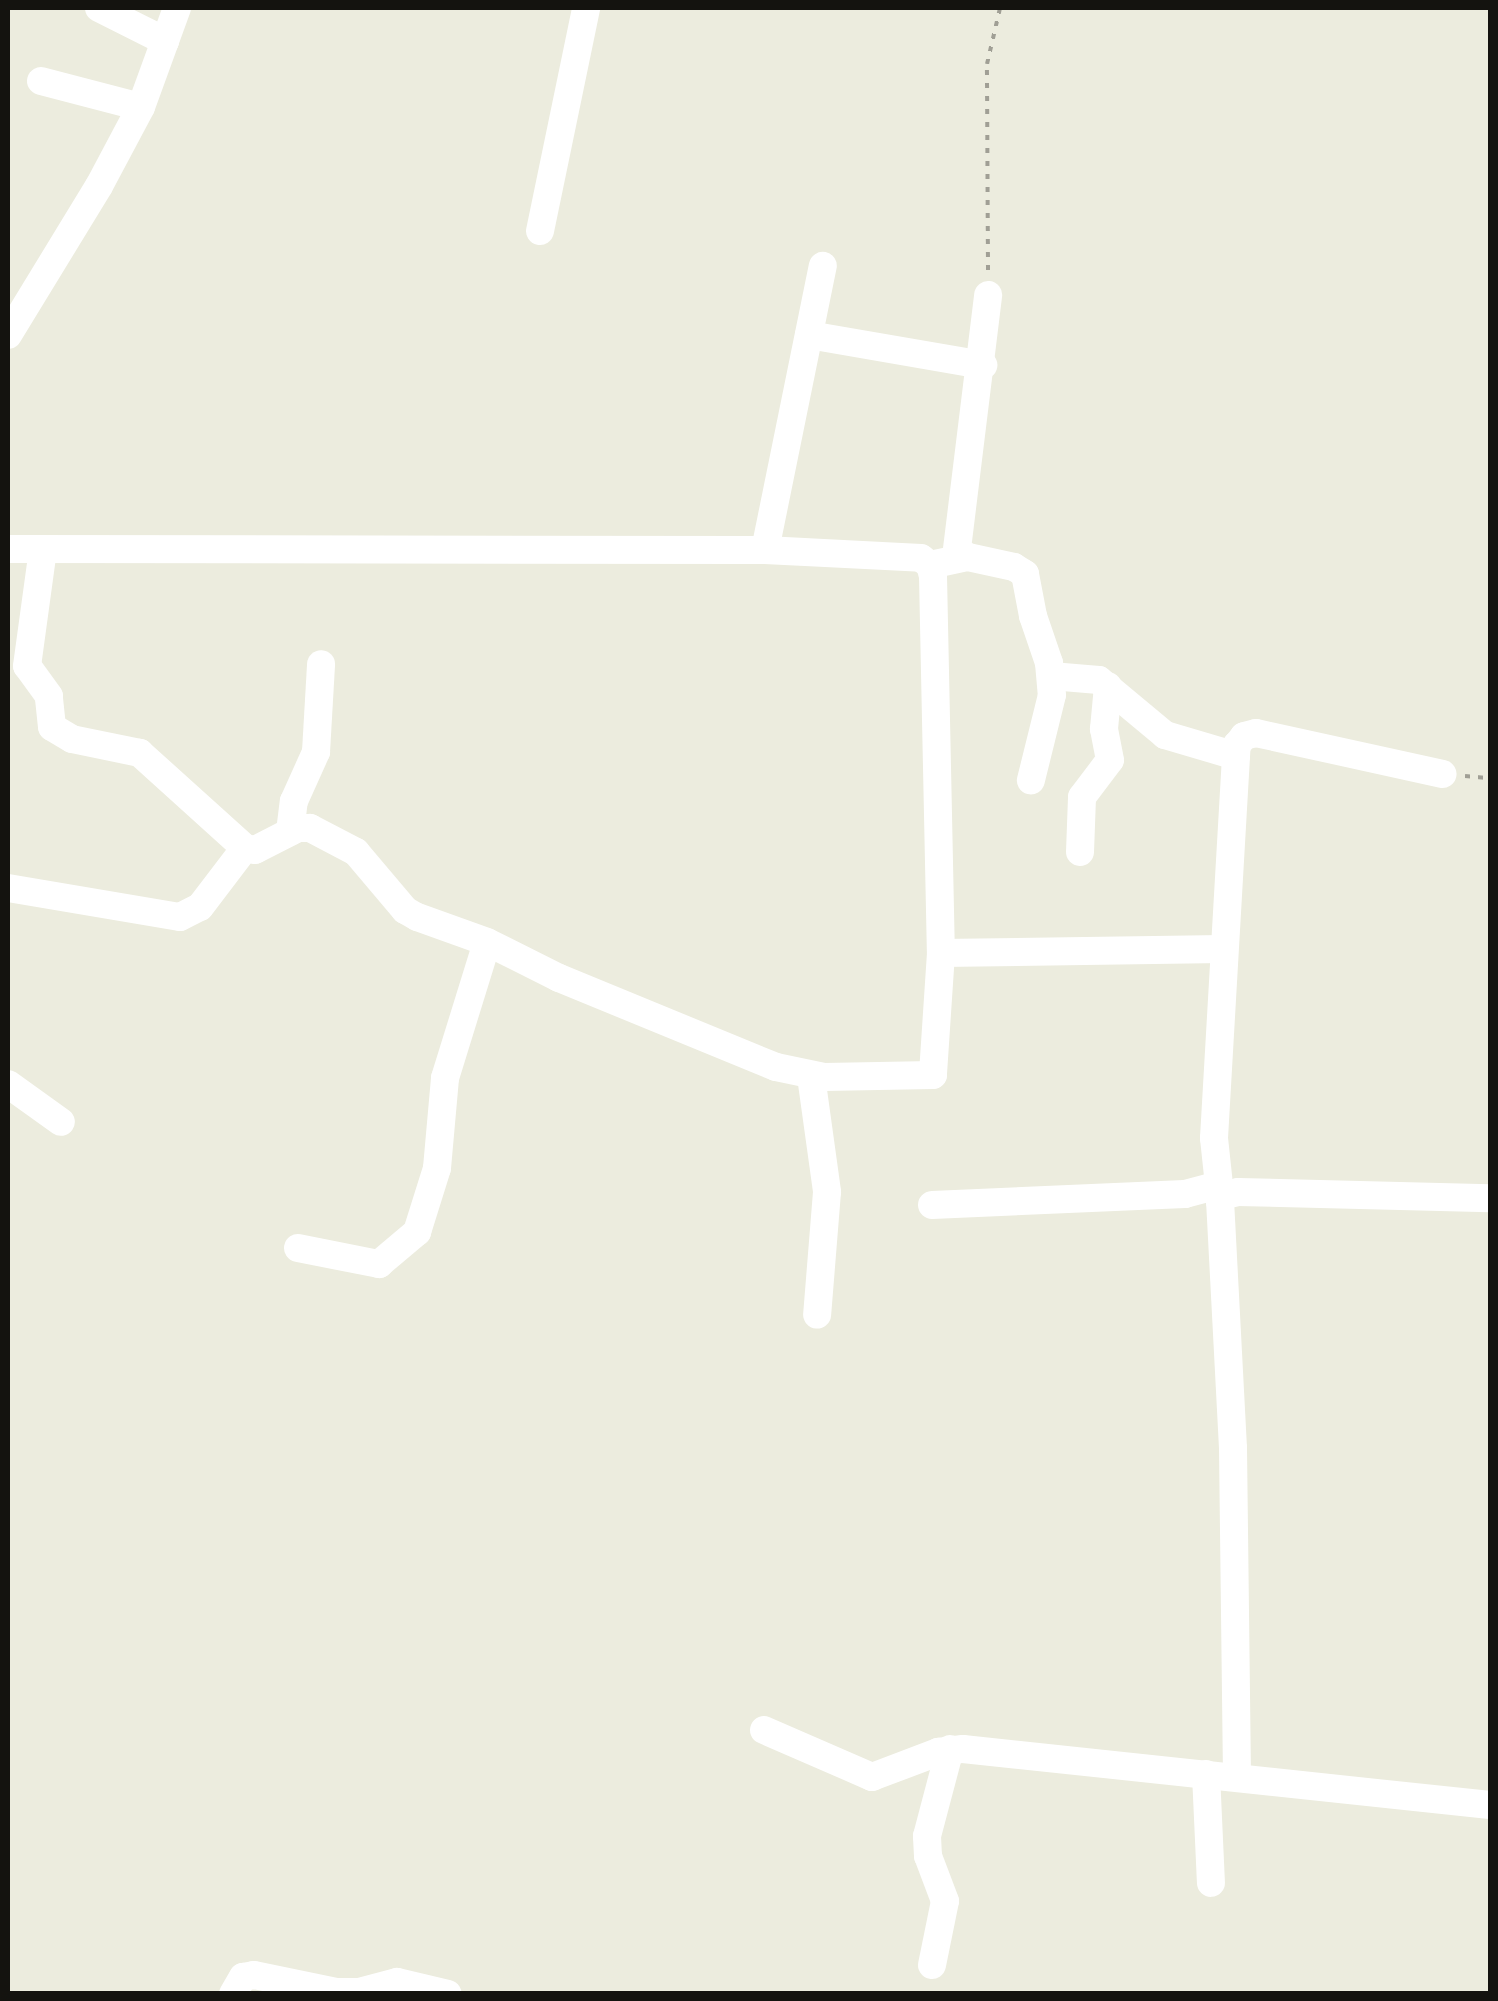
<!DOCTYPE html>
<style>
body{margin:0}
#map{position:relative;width:1498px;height:2001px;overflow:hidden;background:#ececde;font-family:"PT Sans",sans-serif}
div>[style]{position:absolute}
.path>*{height:4px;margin-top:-2px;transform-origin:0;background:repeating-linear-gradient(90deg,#a09f95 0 5px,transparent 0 13px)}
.minor>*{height:28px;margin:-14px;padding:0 14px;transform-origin:14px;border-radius:14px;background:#fff}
span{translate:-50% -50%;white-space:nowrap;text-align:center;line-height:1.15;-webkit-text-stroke:9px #fff;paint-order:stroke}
.frame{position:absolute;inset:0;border:10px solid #14130f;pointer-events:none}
</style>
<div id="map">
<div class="path">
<i style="left:988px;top:270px;width:206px;rotate:-90.3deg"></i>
<i style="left:987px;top:64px;width:57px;rotate:-76.9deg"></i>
<i style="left:1465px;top:776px;width:25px;rotate:5deg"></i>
</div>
<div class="minor">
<i style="left:99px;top:8px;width:74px;rotate:26.6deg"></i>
<i style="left:41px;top:81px;width:103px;rotate:14.6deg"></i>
<i style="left:540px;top:231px;width:228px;rotate:-78.3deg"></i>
<i style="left:8px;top:335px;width:175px;rotate:-58.6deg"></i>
<i style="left:99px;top:186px;width:89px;rotate:-62deg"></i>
<i style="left:141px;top:107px;width:105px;rotate:-70deg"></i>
<i style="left:809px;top:335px;width:177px;rotate:9.8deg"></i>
<i style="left:8px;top:549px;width:757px;rotate:0.08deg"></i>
<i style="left:765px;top:550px;width:156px;rotate:2.9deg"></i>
<i style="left:921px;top:558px;width:11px;rotate:38deg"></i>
<i style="left:930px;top:565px;width:11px;rotate:75deg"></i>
<i style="left:933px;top:576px;width:377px;rotate:88.8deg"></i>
<i style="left:941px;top:953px;width:122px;rotate:93.8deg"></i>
<i style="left:933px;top:1075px;width:109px;rotate:178.9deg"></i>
<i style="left:824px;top:1077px;width:49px;rotate:-168.2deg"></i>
<i style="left:776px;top:1067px;width:235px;rotate:-157.7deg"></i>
<i style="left:559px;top:978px;width:80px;rotate:-153.4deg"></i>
<i style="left:487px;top:942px;width:74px;rotate:-160.3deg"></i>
<i style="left:417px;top:917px;width:14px;rotate:-150deg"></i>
<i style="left:405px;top:910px;width:76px;rotate:-130.2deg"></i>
<i style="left:356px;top:852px;width:52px;rotate:-152.4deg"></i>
<i style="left:310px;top:828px;width:12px;rotate:180deg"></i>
<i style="left:298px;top:828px;width:48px;rotate:152.9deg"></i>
<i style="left:255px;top:850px;width:10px;rotate:-169deg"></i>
<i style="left:245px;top:848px;width:142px;rotate:-137.9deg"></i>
<i style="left:140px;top:753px;width:69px;rotate:-168.4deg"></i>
<i style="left:72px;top:739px;width:23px;rotate:-149deg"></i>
<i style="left:52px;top:727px;width:31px;rotate:-96deg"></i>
<i style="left:49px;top:696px;width:37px;rotate:-126deg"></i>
<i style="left:27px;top:666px;width:118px;rotate:-82.2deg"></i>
<i style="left:765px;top:550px;width:290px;rotate:-78.5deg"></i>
<i style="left:956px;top:557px;width:264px;rotate:-83deg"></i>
<i style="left:930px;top:565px;width:39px;rotate:-12deg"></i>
<i style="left:968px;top:557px;width:47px;rotate:12.3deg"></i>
<i style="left:1014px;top:567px;width:13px;rotate:32deg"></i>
<i style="left:1025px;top:574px;width:43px;rotate:79.2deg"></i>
<i style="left:1033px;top:616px;width:50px;rotate:71.2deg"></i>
<i style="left:1049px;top:663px;width:32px;rotate:85deg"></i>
<i style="left:1052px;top:695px;width:88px;rotate:103.9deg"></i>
<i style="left:1051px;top:676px;width:48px;rotate:4.8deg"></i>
<i style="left:1099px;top:680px;width:86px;rotate:39.8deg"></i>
<i style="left:1165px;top:735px;width:74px;rotate:16.5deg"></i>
<i style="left:290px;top:832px;width:31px;rotate:-83deg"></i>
<i style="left:294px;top:801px;width:54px;rotate:-65.8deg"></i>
<i style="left:316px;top:752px;width:88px;rotate:-86.7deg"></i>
<i style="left:1080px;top:852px;width:55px;rotate:-87.9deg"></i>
<i style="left:1082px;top:797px;width:46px;rotate:-52.9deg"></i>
<i style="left:1110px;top:760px;width:32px;rotate:-101deg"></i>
<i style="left:1104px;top:729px;width:43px;rotate:-84.7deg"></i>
<i style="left:8px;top:888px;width:174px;rotate:9.6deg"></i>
<i style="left:180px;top:917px;width:22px;rotate:-27deg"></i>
<i style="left:200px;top:907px;width:74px;rotate:-52.7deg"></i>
<i style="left:941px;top:953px;width:282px;rotate:-0.8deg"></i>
<i style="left:811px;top:1076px;width:117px;rotate:82.1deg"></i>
<i style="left:827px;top:1192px;width:123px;rotate:94.6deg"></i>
<i style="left:8px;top:1084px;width:65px;rotate:35.6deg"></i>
<i style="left:1225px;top:1195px;width:12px;rotate:-121deg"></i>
<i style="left:1219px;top:1185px;width:47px;rotate:-96.1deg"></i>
<i style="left:1214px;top:1138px;width:394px;rotate:-86.7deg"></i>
<i style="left:1237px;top:745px;width:11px;rotate:-52deg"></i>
<i style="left:1244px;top:736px;width:12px;rotate:-14deg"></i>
<i style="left:1256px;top:733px;width:191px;rotate:12.4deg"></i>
<i style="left:932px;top:1205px;width:253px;rotate:-2.5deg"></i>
<i style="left:1185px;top:1194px;width:35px;rotate:-15deg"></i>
<i style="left:298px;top:1248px;width:83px;rotate:11.2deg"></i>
<i style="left:379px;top:1264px;width:50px;rotate:-40.1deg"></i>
<i style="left:417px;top:1232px;width:67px;rotate:-72.6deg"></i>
<i style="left:437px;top:1168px;width:90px;rotate:-84.9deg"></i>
<i style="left:445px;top:1078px;width:142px;rotate:-72.8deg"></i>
<i style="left:764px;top:1730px;width:118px;rotate:23.5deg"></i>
<i style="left:872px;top:1777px;width:71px;rotate:-20.7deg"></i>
<i style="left:938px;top:1752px;width:25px;rotate:-7deg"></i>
<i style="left:963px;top:1749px;width:530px;rotate:6.07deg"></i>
<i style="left:1206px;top:1774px;width:109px;rotate:87.4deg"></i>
<i style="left:1237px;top:1776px;width:328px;rotate:-90.7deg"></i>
<i style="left:1233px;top:1448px;width:246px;rotate:-93deg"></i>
<i style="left:1220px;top:1202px;width:9px;rotate:-54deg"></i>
<i style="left:1225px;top:1195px;width:13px;rotate:-13deg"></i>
<i style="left:1238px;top:1192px;width:252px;rotate:1.4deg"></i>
<i style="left:932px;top:1965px;width:65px;rotate:-78.5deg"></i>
<i style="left:945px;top:1901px;width:48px;rotate:-110.7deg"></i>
<i style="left:928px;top:1856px;width:20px;rotate:-93deg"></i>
<i style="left:927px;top:1836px;width:90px;rotate:-75.2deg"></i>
<i style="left:233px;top:1994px;width:20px;rotate:-60deg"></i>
<i style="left:243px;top:1977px;width:11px;rotate:-10deg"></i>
<i style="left:254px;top:1975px;width:84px;rotate:11.7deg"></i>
<i style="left:336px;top:1992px;width:23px"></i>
<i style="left:359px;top:1992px;width:39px;rotate:-15deg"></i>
<i style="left:397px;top:1982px;width:52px;rotate:13.2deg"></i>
</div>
<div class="frame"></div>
</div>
